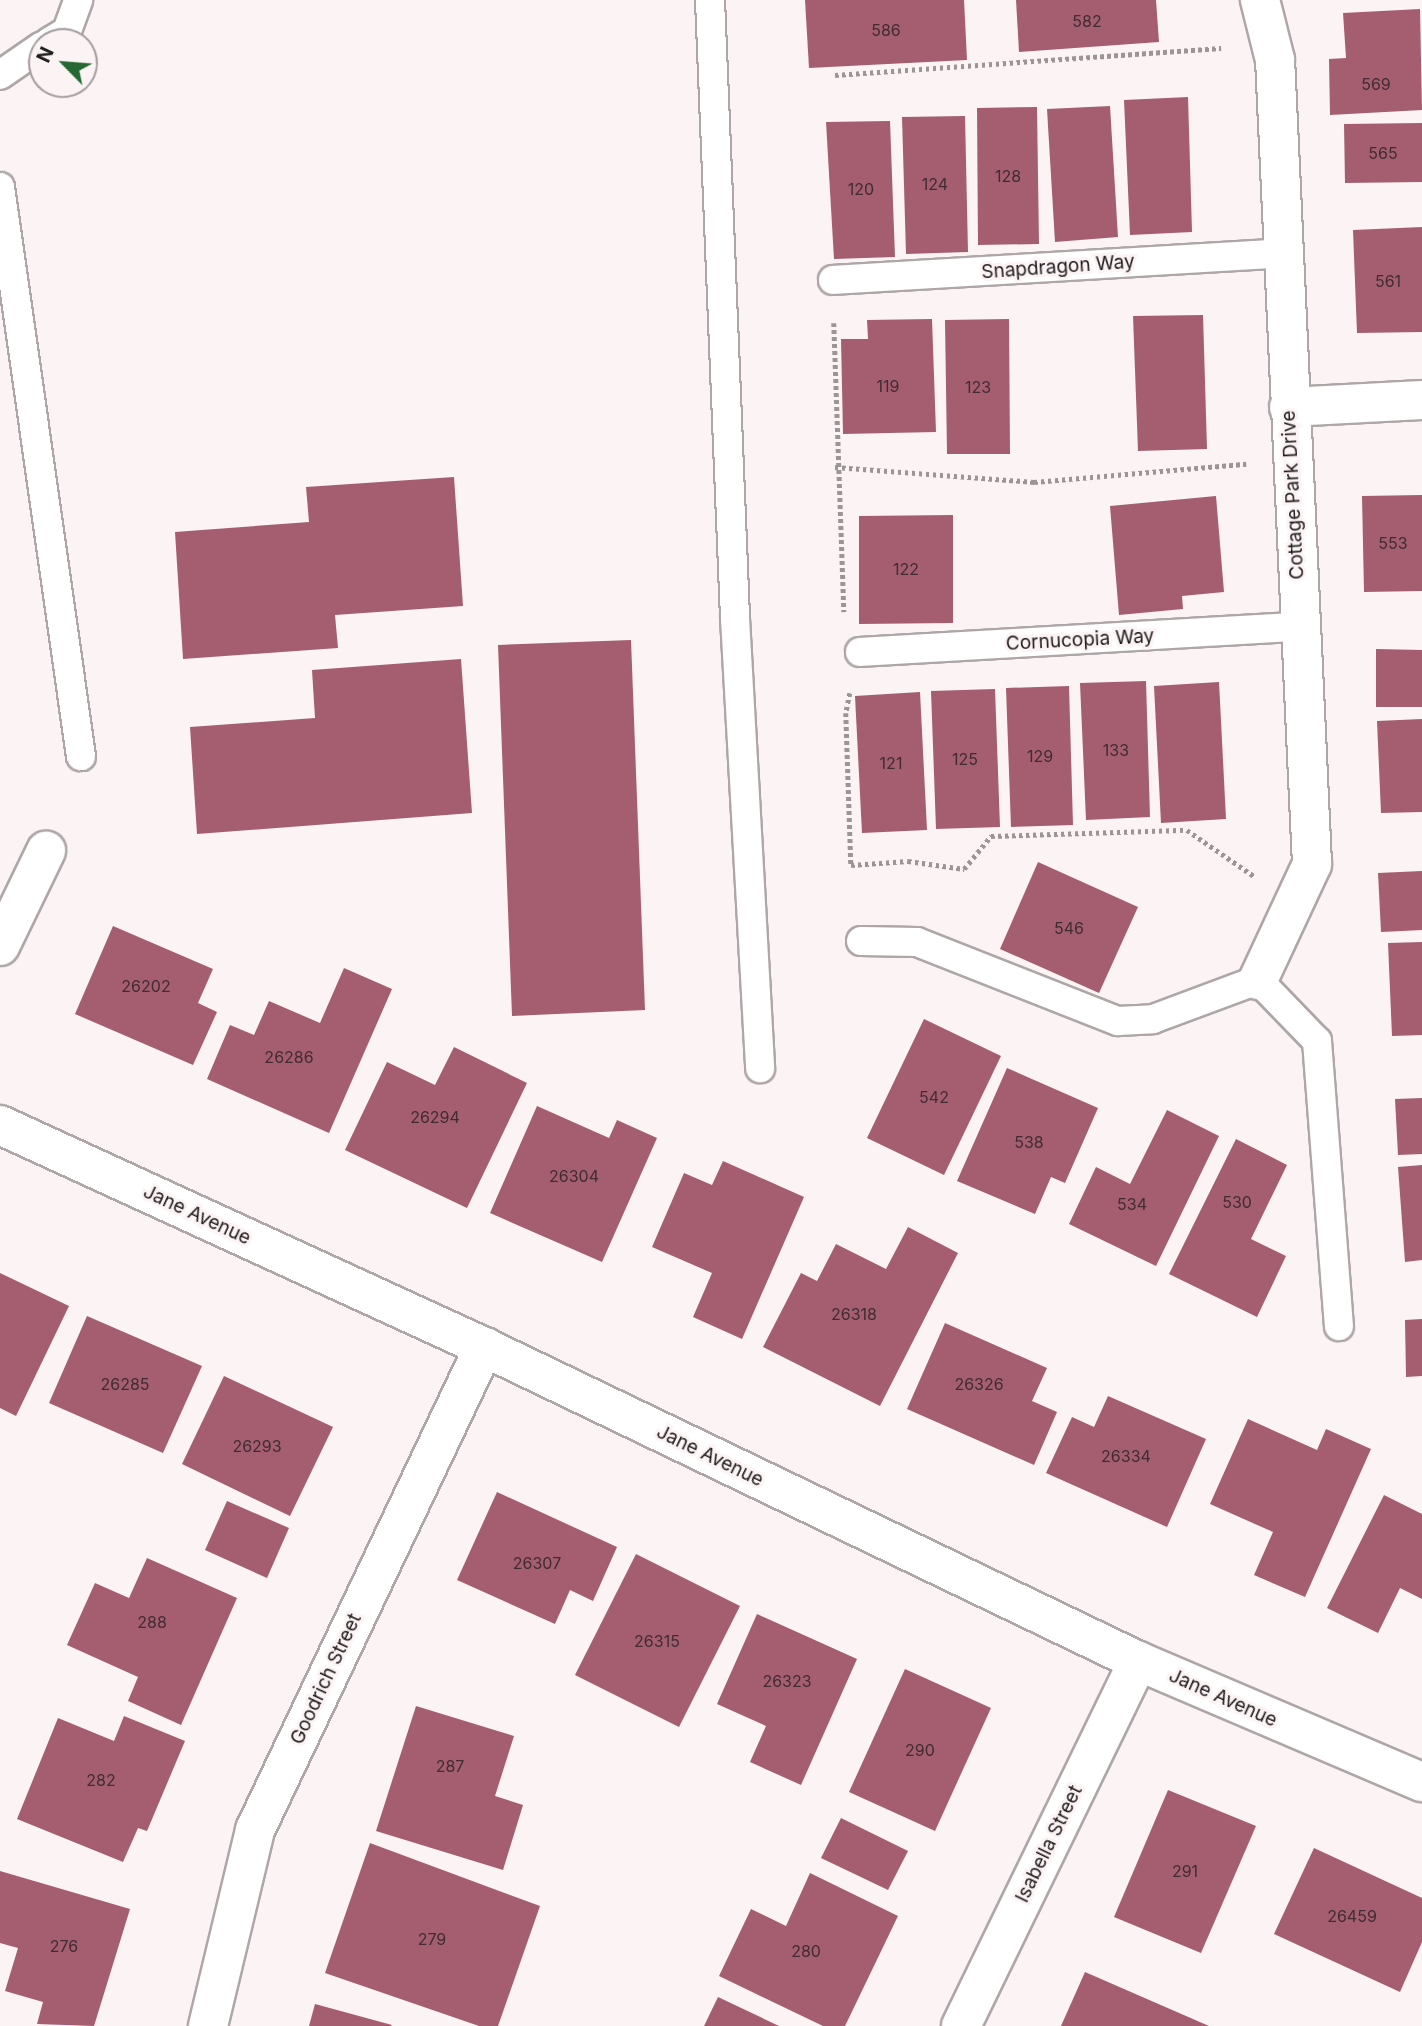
<!DOCTYPE html>
<style>
body{margin:0}
#map{position:relative;width:1422px;height:2026px;overflow:hidden;background:#fcf3f4;font-family:Inter,sans-serif}
div>[style]{position:absolute}
.building>*{inset:0;background:#a45e6f}
.path>*{height:4.5px;margin-top:-2.25px;transform-origin:0;background:repeating-linear-gradient(90deg,#9b9596 0 3.5px,transparent 0 7px)}
.roads{filter:drop-shadow(2px 0 #aea6a7) drop-shadow(-2px 0 #aea6a7) drop-shadow(0 2px #aea6a7) drop-shadow(0 -2px #aea6a7)}
.service>*{height:28px;margin:-14px;padding:0 14px;transform-origin:14px;border-radius:14px;background:#fff}
.minor>*{height:38px;margin:-19px;padding:0 19px;transform-origin:19px;border-radius:19px;background:#fff}
span{translate:-50% -50%;white-space:nowrap;text-align:center;line-height:1.15;-webkit-text-stroke:6px #fcf3f4;paint-order:stroke}
.number-label{font-size:16px;color:#402c32}
.number-label span{-webkit-text-stroke-width:0}
.street-label{font-size:19px;color:#1f1c1d}
.north{position:absolute;left:28px;top:28px;width:70px;height:70px;box-sizing:border-box;background:#fcf3f4;border:2px solid #a49d9e;border-radius:50%;rotate:295deg;font-size:19px;font-weight:700;line-height:28px;text-align:center;color:#1f1c1d}
.north::after{content:'';display:block;margin:auto;width:24px;height:32px;background:#256833;clip-path:polygon(50% 0,100% 100%,50% 72%,0 100%)}
</style>
<div id="map">
<div class="building">
<i style="clip-path:polygon(805px 0,964px 0,967px 60px,809px 68px)"></i>
<i style="clip-path:polygon(1016px 0,1156px 0,1159px 42px,1019px 52px)"></i>
<i style="clip-path:polygon(1420px 9px,1422px 110px,1330px 115px,1329px 59px,1346px 58px,1343px 13px)"></i>
<i style="clip-path:polygon(1188px 97px,1192px 232px,1130px 235px,1124px 100px)"></i>
<i style="clip-path:polygon(1110px 106px,1118px 237px,1055px 242px,1047px 109px)"></i>
<i style="clip-path:polygon(1037px 107px,1039px 244px,978px 245px,977px 108px)"></i>
<i style="clip-path:polygon(965px 116px,968px 252px,906px 254px,902px 117px)"></i>
<i style="clip-path:polygon(890px 121px,895px 257px,834px 259px,826px 122px)"></i>
<i style="clip-path:polygon(1422px 123px,1422px 182px,1345px 183px,1344px 124px)"></i>
<i style="clip-path:polygon(1422px 227px,1422px 332px,1357px 333px,1353px 230px)"></i>
<i style="clip-path:polygon(1203px 315px,1207px 449px,1138px 451px,1133px 316px)"></i>
<i style="clip-path:polygon(932px 319px,936px 432px,843px 434px,841px 339px,868px 339px,867px 320px)"></i>
<i style="clip-path:polygon(1009px 319px,1010px 454px,947px 454px,945px 320px)"></i>
<i style="clip-path:polygon(454px 477px,463px 606px,335px 615px,338px 648px,183px 659px,175px 532px,309px 522px,306px 487px)"></i>
<i style="clip-path:polygon(1422px 495px,1422px 591px,1364px 592px,1362px 496px)"></i>
<i style="clip-path:polygon(1216px 496px,1224px 592px,1182px 596px,1183px 609px,1119px 615px,1110px 506px)"></i>
<i style="clip-path:polygon(953px 515px,953px 623px,859px 624px,859px 516px)"></i>
<i style="clip-path:polygon(631px 640px,645px 1010px,512px 1016px,498px 645px)"></i>
<i style="clip-path:polygon(1376px 649px,1422px 650px,1422px 707px,1376px 707px)"></i>
<i style="clip-path:polygon(461px 659px,472px 813px,197px 834px,190px 727px,315px 718px,312px 670px)"></i>
<i style="clip-path:polygon(1146px 681px,1150px 817px,1086px 820px,1080px 683px)"></i>
<i style="clip-path:polygon(1219px 682px,1226px 819px,1161px 823px,1154px 686px)"></i>
<i style="clip-path:polygon(1069px 686px,1073px 825px,1011px 827px,1006px 688px)"></i>
<i style="clip-path:polygon(995px 689px,1000px 827px,936px 829px,931px 691px)"></i>
<i style="clip-path:polygon(920px 692px,927px 830px,862px 833px,855px 696px)"></i>
<i style="clip-path:polygon(1422px 719px,1422px 812px,1381px 813px,1377px 721px)"></i>
<i style="clip-path:polygon(1038px 862px,1138px 907px,1099px 993px,1000px 949px)"></i>
<i style="clip-path:polygon(1422px 871px,1422px 930px,1381px 932px,1378px 873px)"></i>
<i style="clip-path:polygon(113px 926px,213px 969px,198px 1003px,217px 1012px,193px 1065px,75px 1014px)"></i>
<i style="clip-path:polygon(1422px 942px,1422px 1035px,1392px 1036px,1388px 943px)"></i>
<i style="clip-path:polygon(344px 968px,392px 989px,329px 1133px,207px 1079px,230px 1025px,254px 1035px,269px 1001px,320px 1023px)"></i>
<i style="clip-path:polygon(924px 1019px,1001px 1056px,944px 1175px,867px 1138px)"></i>
<i style="clip-path:polygon(454px 1047px,527px 1083px,467px 1208px,345px 1150px,387px 1062px,435px 1085px)"></i>
<i style="clip-path:polygon(1007px 1068px,1098px 1108px,1065px 1183px,1051px 1177px,1035px 1214px,957px 1181px)"></i>
<i style="clip-path:polygon(1422px 1098px,1422px 1154px,1398px 1155px,1395px 1099px)"></i>
<i style="clip-path:polygon(537px 1106px,609px 1138px,617px 1120px,657px 1138px,602px 1262px,490px 1213px)"></i>
<i style="clip-path:polygon(1167px 1110px,1219px 1136px,1156px 1266px,1069px 1224px,1096px 1167px,1130px 1184px)"></i>
<i style="clip-path:polygon(1236px 1139px,1287px 1165px,1251px 1239px,1286px 1256px,1257px 1317px,1169px 1274px)"></i>
<i style="clip-path:polygon(723px 1161px,804px 1197px,742px 1339px,693px 1317px,712px 1273px,652px 1247px,684px 1173px,712px 1185px)"></i>
<i style="clip-path:polygon(1422px 1165px,1422px 1260px,1405px 1262px,1398px 1167px)"></i>
<i style="clip-path:polygon(908px 1227px,958px 1253px,880px 1406px,763px 1347px,801px 1273px,817px 1281px,836px 1244px,886px 1269px)"></i>
<i style="clip-path:polygon(0 1273px,69px 1306px,16px 1416px,0 1408px)"></i>
<i style="clip-path:polygon(87px 1316px,202px 1366px,163px 1453px,49px 1403px)"></i>
<i style="clip-path:polygon(1422px 1319px,1422px 1376px,1406px 1377px,1405px 1320px)"></i>
<i style="clip-path:polygon(945px 1323px,1047px 1368px,1032px 1401px,1057px 1412px,1034px 1465px,907px 1409px)"></i>
<i style="clip-path:polygon(224px 1376px,333px 1427px,290px 1516px,182px 1464px)"></i>
<i style="clip-path:polygon(1108px 1396px,1206px 1439px,1167px 1527px,1046px 1473px,1072px 1417px,1094px 1427px)"></i>
<i style="clip-path:polygon(1248px 1419px,1317px 1450px,1326px 1429px,1371px 1449px,1305px 1597px,1254px 1575px,1273px 1532px,1210px 1504px)"></i>
<i style="clip-path:polygon(497px 1492px,617px 1547px,593px 1601px,570px 1590px,555px 1624px,457px 1580px)"></i>
<i style="clip-path:polygon(1384px 1495px,1422px 1514px,1422px 1599px,1400px 1588px,1378px 1633px,1327px 1608px)"></i>
<i style="clip-path:polygon(227px 1501px,289px 1528px,267px 1578px,205px 1550px)"></i>
<i style="clip-path:polygon(636px 1554px,740px 1606px,679px 1727px,575px 1675px)"></i>
<i style="clip-path:polygon(147px 1558px,237px 1598px,181px 1725px,128px 1701px,138px 1677px,67px 1645px,95px 1583px,129px 1598px)"></i>
<i style="clip-path:polygon(757px 1614px,857px 1659px,801px 1785px,750px 1762px,766px 1726px,717px 1704px)"></i>
<i style="clip-path:polygon(905px 1669px,991px 1708px,935px 1831px,849px 1792px)"></i>
<i style="clip-path:polygon(416px 1706px,514px 1736px,495px 1796px,523px 1805px,503px 1870px,376px 1831px)"></i>
<i style="clip-path:polygon(124px 1716px,185px 1741px,147px 1831px,138px 1828px,123px 1862px,17px 1819px,58px 1718px,114px 1741px)"></i>
<i style="clip-path:polygon(1168px 1790px,1256px 1826px,1201px 1953px,1114px 1917px)"></i>
<i style="clip-path:polygon(841px 1818px,908px 1851px,888px 1890px,821px 1858px)"></i>
<i style="clip-path:polygon(370px 1843px,540px 1906px,498px 2026px,479px 2026px,325px 1973px)"></i>
<i style="clip-path:polygon(1314px 1848px,1422px 1898px,1422px 1942px,1400px 1992px,1274px 1934px)"></i>
<i style="clip-path:polygon(0 1871px,130px 1909px,94px 2026px,37px 2024px,43px 2002px,5px 1991px,18px 1948px,0 1943px)"></i>
<i style="clip-path:polygon(810px 1873px,898px 1916px,845px 2026px,823px 2026px,719px 1976px,751px 1909px,786px 1926px)"></i>
<i style="clip-path:polygon(1085px 1972px,1209px 2026px,1061px 2026px)"></i>
<i style="clip-path:polygon(718px 1997px,779px 2026px,704px 2026px)"></i>
<i style="clip-path:polygon(315px 2004px,392px 2025px,391px 2026px,309px 2026px)"></i>
</div>
<div class="path">
<i style="left:835px;top:75px;width:387px;rotate:-4deg"></i>
<i style="left:834px;top:323px;width:289px;rotate:88deg"></i>
<i style="left:835px;top:467px;width:200px;rotate:4.3deg"></i>
<i style="left:1034px;top:482px;width:213px;rotate:-4.9deg"></i>
<i style="left:850px;top:693px;width:20px;rotate:101deg"></i>
<i style="left:846px;top:713px;width:152px;rotate:88.1deg"></i>
<i style="left:851px;top:865px;width:57px;rotate:-4deg"></i>
<i style="left:908px;top:861px;width:57px;rotate:8.1deg"></i>
<i style="left:964px;top:869px;width:43px;rotate:-50.7deg"></i>
<i style="left:991px;top:836px;width:196px;rotate:-1.8deg"></i>
<i style="left:1187px;top:830px;width:81px;rotate:34.5deg"></i>
</div>
<div class="roads">
<div class="service">
<i style="left:710px;top:0;width:619px;rotate:87.68deg"></i>
<i style="left:735px;top:618px;width:451px;rotate:86.8deg"></i>
<i style="left:49px;top:42px;width:21px;rotate:-31deg"></i>
<i style="left:67px;top:31px;width:33px;rotate:-70deg"></i>
<i style="left:0;top:75px;width:51px;rotate:-34.6deg"></i>
<i style="left:0;top:187px;width:575px;rotate:81.9deg"></i>
<i style="left:833px;top:280px;width:450px;rotate:-3.4deg"></i>
<i style="left:860px;top:652px;width:441px;rotate:-3.3deg"></i>
<i style="left:861px;top:941px;width:56px;rotate:1deg"></i>
<i style="left:917px;top:942px;width:216px;rotate:21.5deg"></i>
<i style="left:1118px;top:1021px;width:35px;rotate:-3deg"></i>
<i style="left:1153px;top:1019px;width:112px;rotate:-20.4deg"></i>
<i style="left:1258px;top:980px;width:85px;rotate:46deg"></i>
<i style="left:1317px;top:1041px;width:286px;rotate:85.6deg"></i>
</div>
<div class="minor">
<i style="left:1289px;top:407px;width:133px;rotate:-3deg"></i>
<i style="left:0;top:946px;width:106px;rotate:-64.2deg"></i>
<i style="left:1258px;top:980px;width:128px;rotate:-65deg"></i>
<i style="left:1312px;top:864px;width:805px;rotate:-92.63deg"></i>
<i style="left:1275px;top:60px;width:62px;rotate:-104deg"></i>
<i style="left:0;top:1125px;width:532px;rotate:24.64deg"></i>
<i style="left:484px;top:1347px;width:725px;rotate:25.65deg"></i>
<i style="left:1138px;top:1661px;width:309px;rotate:23.1deg"></i>
<i style="left:208px;top:2026px;width:202px;rotate:-76.5deg"></i>
<i style="left:255px;top:1830px;width:535px;rotate:-64.63deg"></i>
<i style="left:961px;top:2026px;width:406px;rotate:-64.1deg"></i>
</div>
</div>
<div class="number-label">
<span style="left:1087px;top:21px">582</span>
<span style="left:886px;top:30px">586</span>
<span style="left:1376px;top:84px">569</span>
<span style="left:1383px;top:153px">565</span>
<span style="left:1008px;top:176px">128</span>
<span style="left:935px;top:184px">124</span>
<span style="left:861px;top:189px">120</span>
<span style="left:1388px;top:281px">561</span>
<span style="left:888px;top:386px">119</span>
<span style="left:978px;top:387px">123</span>
<span style="left:1393px;top:543px">553</span>
<span style="left:906px;top:569px">122</span>
<span style="left:1116px;top:750px">133</span>
<span style="left:1040px;top:756px">129</span>
<span style="left:965px;top:759px">125</span>
<span style="left:891px;top:763px">121</span>
<span style="left:1069px;top:928px">546</span>
<span style="left:146px;top:986px">26202</span>
<span style="left:289px;top:1057px">26286</span>
<span style="left:934px;top:1097px">542</span>
<span style="left:435px;top:1117px">26294</span>
<span style="left:1029px;top:1142px">538</span>
<span style="left:574px;top:1176px">26304</span>
<span style="left:1237px;top:1202px">530</span>
<span style="left:1132px;top:1204px">534</span>
<span style="left:854px;top:1314px">26318</span>
<span style="left:125px;top:1384px">26285</span>
<span style="left:979px;top:1384px">26326</span>
<span style="left:257px;top:1446px">26293</span>
<span style="left:1126px;top:1456px">26334</span>
<span style="left:537px;top:1563px">26307</span>
<span style="left:152px;top:1622px">288</span>
<span style="left:657px;top:1641px">26315</span>
<span style="left:787px;top:1681px">26323</span>
<span style="left:920px;top:1750px">290</span>
<span style="left:450px;top:1766px">287</span>
<span style="left:101px;top:1780px">282</span>
<span style="left:1185px;top:1871px">291</span>
<span style="left:1352px;top:1916px">26459</span>
<span style="left:432px;top:1939px">279</span>
<span style="left:64px;top:1946px">276</span>
<span style="left:806px;top:1951px">280</span>
</div>
<div class="street-label">
<span style="left:1058px;top:267px;rotate:-4deg">Snapdragon Way</span>
<span style="left:1293px;top:495px;rotate:-93deg">Cottage Park Drive</span>
<span style="left:1080px;top:640px;rotate:-3deg">Cornucopia Way</span>
<span style="left:197px;top:1215px;rotate:25deg">Jane Avenue</span>
<span style="left:710px;top:1456px;rotate:26deg">Jane Avenue</span>
<span style="left:326px;top:1679px;rotate:-65deg">Goodrich Street</span>
<span style="left:1223px;top:1698px;rotate:24deg">Jane Avenue</span>
<span style="left:1049px;top:1844px;rotate:-64deg">Isabella Street</span>
</div>
<div class="north">N</div>
</div>
